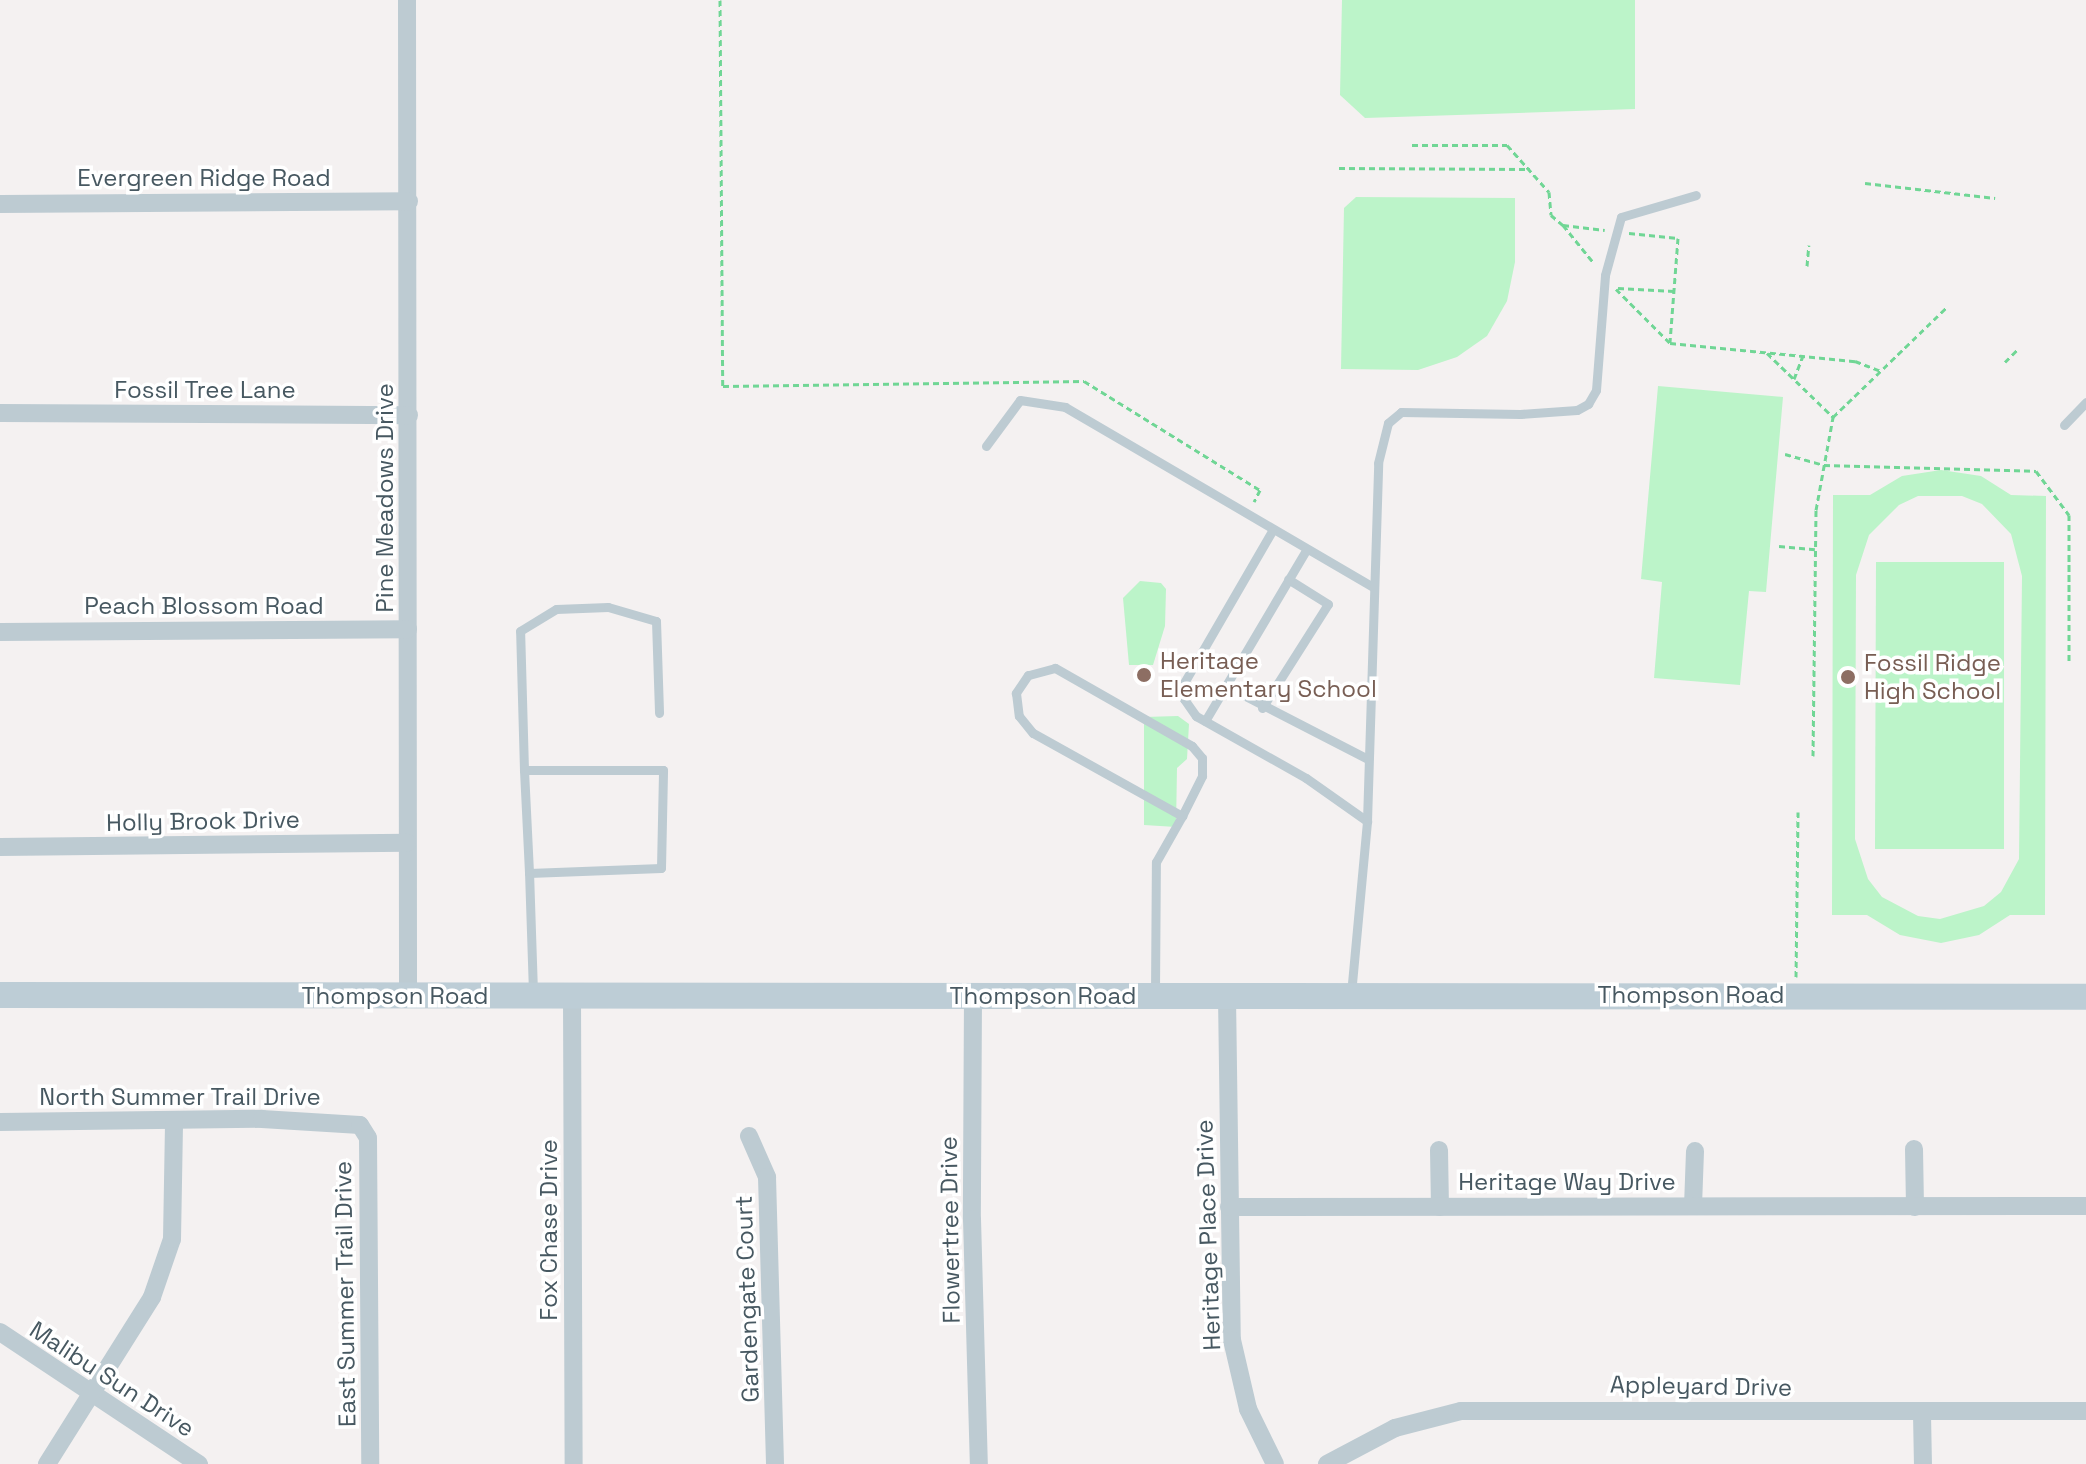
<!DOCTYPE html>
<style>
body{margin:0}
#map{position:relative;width:2086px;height:1464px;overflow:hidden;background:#f4f1f1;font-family:"Space Grotesk",sans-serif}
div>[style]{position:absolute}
.green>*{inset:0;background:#bcf4c9}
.path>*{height:3px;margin-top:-1.5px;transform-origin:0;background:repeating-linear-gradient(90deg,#70d695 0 6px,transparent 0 10px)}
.lane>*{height:9px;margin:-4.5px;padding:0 4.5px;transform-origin:4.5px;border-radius:4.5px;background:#bdcbd2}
.street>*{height:18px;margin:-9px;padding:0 9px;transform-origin:9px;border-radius:9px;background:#bdcbd2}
.secondary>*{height:26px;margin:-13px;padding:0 13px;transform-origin:13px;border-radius:13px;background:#bdcdd6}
.dots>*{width:22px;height:22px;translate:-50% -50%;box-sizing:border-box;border:4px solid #fff;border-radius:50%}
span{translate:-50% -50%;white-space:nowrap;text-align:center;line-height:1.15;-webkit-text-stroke:7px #fff;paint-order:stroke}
.street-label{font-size:24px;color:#475861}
.education-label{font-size:24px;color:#785e54}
.left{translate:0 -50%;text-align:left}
</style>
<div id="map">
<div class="green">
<i style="clip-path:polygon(1342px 0,1635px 0,1635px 109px,1365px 118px,1340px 95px)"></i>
<i style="clip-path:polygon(1356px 197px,1515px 198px,1515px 262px,1507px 301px,1487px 336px,1457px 357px,1418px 370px,1341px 369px,1344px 208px)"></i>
<i style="clip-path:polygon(1658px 386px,1783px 397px,1766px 592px,1749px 591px,1740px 685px,1654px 678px,1662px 582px,1641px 579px)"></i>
<i style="clip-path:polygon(evenodd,1941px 470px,1981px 476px,2011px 495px,2046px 496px,2045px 915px,2010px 915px,1979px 935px,1941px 943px,1900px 935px,1867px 915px,1832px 915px,1833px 495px,1870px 495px,1902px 476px,1941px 470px,1918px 496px,1962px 496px,1982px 504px,2011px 534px,2022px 576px,2019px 859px,2001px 892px,1984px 906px,1940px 919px,1918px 916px,1882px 897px,1868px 879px,1855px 839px,1856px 575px,1869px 535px,1899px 505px,1918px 496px)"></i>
<i style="clip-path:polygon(1876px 562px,2004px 562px,2004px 849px,1875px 849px)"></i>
<i style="clip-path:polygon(1140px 581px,1161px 583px,1166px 589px,1165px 626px,1153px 665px,1129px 665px,1123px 598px)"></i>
<i style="clip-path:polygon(1178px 716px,1189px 724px,1187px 759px,1177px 768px,1176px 827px,1144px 825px,1144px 717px)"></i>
</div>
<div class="path">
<i style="left:720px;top:0;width:386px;rotate:89.6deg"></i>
<i style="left:723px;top:386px;width:361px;rotate:-0.8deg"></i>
<i style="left:1084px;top:381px;width:207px;rotate:31.8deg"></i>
<i style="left:1260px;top:490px;width:13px;rotate:117deg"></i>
<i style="left:1412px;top:145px;width:95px"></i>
<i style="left:1507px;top:145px;width:63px;rotate:48.2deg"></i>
<i style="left:1549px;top:192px;width:23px;rotate:85deg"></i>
<i style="left:1551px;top:215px;width:16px;rotate:40deg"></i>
<i style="left:1563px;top:225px;width:42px;rotate:6.8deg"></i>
<i style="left:1339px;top:168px;width:191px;rotate:0.3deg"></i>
<i style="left:1865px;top:183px;width:131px;rotate:6.6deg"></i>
<i style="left:1563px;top:225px;width:48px;rotate:51deg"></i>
<i style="left:1629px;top:233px;width:49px;rotate:5.8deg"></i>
<i style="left:1678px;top:238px;width:105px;rotate:94.4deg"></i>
<i style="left:1670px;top:343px;width:186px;rotate:5.6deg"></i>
<i style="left:1855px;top:361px;width:28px;rotate:21deg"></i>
<i style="left:1807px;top:266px;width:21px;rotate:-85deg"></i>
<i style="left:1618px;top:288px;width:56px;rotate:3.1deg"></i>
<i style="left:1616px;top:289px;width:76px;rotate:45deg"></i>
<i style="left:1767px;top:353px;width:92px;rotate:44.1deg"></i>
<i style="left:2005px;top:362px;width:17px;rotate:-45deg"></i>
<i style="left:1794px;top:379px;width:25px;rotate:-69deg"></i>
<i style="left:1785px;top:454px;width:41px;rotate:15.8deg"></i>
<i style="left:1824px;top:465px;width:212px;rotate:1.6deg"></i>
<i style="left:2036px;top:471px;width:55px;rotate:53.1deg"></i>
<i style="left:2069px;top:515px;width:147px;rotate:90deg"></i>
<i style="left:1779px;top:546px;width:36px;rotate:5deg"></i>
<i style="left:1813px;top:756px;width:246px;rotate:-89.3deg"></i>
<i style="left:1816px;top:510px;width:95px;rotate:-79.6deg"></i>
<i style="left:1833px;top:417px;width:158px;rotate:-44deg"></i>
<i style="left:1796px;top:977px;width:165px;rotate:-89.3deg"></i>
</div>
<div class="lane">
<i style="left:2064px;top:425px;width:32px;rotate:-46deg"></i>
<i style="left:986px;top:446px;width:57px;rotate:-53.5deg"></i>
<i style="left:1020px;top:400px;width:46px;rotate:8.8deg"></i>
<i style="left:1065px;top:407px;width:357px;rotate:30.3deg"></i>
<i style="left:1272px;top:531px;width:176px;rotate:120.1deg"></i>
<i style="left:1184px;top:683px;width:16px;rotate:90deg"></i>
<i style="left:1184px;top:699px;width:21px;rotate:55deg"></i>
<i style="left:1196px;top:716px;width:126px;rotate:29.4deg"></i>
<i style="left:1306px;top:778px;width:75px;rotate:35.2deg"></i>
<i style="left:1226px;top:686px;width:160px;rotate:27.2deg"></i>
<i style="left:1262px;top:708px;width:123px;rotate:-57.6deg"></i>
<i style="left:1328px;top:604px;width:47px;rotate:-148deg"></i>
<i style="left:1205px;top:721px;width:199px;rotate:-59.4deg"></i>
<i style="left:524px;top:770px;width:103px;rotate:87.2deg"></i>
<i style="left:533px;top:992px;width:119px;rotate:-91.9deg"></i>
<i style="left:529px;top:873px;width:132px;rotate:-2.2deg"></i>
<i style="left:661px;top:868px;width:98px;rotate:-88.8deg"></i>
<i style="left:663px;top:770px;width:139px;rotate:180deg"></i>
<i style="left:524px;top:770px;width:139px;rotate:-91.6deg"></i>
<i style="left:520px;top:631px;width:42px;rotate:-31.4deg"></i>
<i style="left:556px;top:609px;width:52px;rotate:-2.2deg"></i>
<i style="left:608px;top:607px;width:50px;rotate:16.3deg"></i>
<i style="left:656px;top:621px;width:92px;rotate:88.1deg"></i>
<i style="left:1155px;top:992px;width:130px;rotate:-89.6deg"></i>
<i style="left:1156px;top:862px;width:53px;rotate:-60.5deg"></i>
<i style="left:1182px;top:816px;width:45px;rotate:-63.4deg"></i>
<i style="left:1202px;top:776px;width:18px;rotate:-90deg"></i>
<i style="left:1202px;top:758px;width:16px;rotate:-130deg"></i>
<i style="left:1192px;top:746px;width:158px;rotate:-150.3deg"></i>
<i style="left:1055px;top:668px;width:28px;rotate:165deg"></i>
<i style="left:1028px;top:675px;width:22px;rotate:124deg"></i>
<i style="left:1016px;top:693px;width:23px;rotate:83deg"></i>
<i style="left:1019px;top:716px;width:22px;rotate:51deg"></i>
<i style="left:1033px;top:733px;width:171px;rotate:29.1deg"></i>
<i style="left:1351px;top:994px;width:174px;rotate:-84.7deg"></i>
<i style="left:1367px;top:821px;width:358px;rotate:-88.2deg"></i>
<i style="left:1378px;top:463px;width:41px;rotate:-76deg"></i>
<i style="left:1388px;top:423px;width:17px;rotate:-40deg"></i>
<i style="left:1401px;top:412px;width:119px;rotate:1deg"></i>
<i style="left:1520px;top:414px;width:57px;rotate:-4deg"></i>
<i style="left:1577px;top:410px;width:13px;rotate:-29deg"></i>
<i style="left:1588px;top:404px;width:16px;rotate:-60deg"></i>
<i style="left:1596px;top:390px;width:115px;rotate:-85.5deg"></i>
<i style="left:1605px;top:275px;width:60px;rotate:-74.6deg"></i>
<i style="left:1621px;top:217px;width:78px;rotate:-16.3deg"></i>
</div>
<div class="street">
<i style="left:407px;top:0;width:996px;rotate:89.94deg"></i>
<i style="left:0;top:204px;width:409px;rotate:-0.4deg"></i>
<i style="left:0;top:413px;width:409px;rotate:0.3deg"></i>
<i style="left:0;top:632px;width:408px;rotate:-0.4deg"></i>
<i style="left:0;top:847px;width:407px;rotate:-0.6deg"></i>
<i style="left:973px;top:995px;width:224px;rotate:90.3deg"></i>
<i style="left:972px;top:1219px;width:245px;rotate:88.4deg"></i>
<i style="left:572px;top:996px;width:468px;rotate:89.8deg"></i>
<i style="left:1227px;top:996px;width:344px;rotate:89.2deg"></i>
<i style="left:1232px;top:1340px;width:71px;rotate:76.9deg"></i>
<i style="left:1248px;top:1409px;width:61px;rotate:63.9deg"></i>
<i style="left:0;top:1122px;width:262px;rotate:-0.7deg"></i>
<i style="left:262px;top:1119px;width:98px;rotate:3.5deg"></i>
<i style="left:360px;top:1125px;width:15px;rotate:58deg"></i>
<i style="left:368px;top:1138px;width:326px;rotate:89.6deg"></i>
<i style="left:749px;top:1136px;width:45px;rotate:66.3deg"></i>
<i style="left:767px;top:1177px;width:287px;rotate:88.4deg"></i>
<i style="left:1914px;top:1149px;width:58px;rotate:89deg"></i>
<i style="left:1439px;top:1150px;width:57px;rotate:89deg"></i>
<i style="left:1693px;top:1206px;width:55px;rotate:-87.9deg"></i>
<i style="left:1229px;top:1207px;width:857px;rotate:-0.07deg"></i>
<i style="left:0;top:1332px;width:239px;rotate:33.6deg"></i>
<i style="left:1922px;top:1414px;width:50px;rotate:88.9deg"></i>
<i style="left:47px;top:1464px;width:197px;rotate:-57.8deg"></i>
<i style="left:152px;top:1297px;width:61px;rotate:-71deg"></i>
<i style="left:172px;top:1239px;width:119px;rotate:-89deg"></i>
<i style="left:1327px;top:1464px;width:77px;rotate:-27.9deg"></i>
<i style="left:1395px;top:1428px;width:68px;rotate:-14.4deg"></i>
<i style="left:1461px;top:1411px;width:625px"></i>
</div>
<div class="secondary">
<i style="left:0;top:995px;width:2086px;rotate:0.05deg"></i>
</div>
<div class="dots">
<i style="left:1144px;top:675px;background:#8d6e63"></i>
<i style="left:1848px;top:677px;background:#8d6e63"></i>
</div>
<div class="street-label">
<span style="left:204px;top:178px">Evergreen Ridge Road</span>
<span style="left:205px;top:390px">Fossil Tree Lane</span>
<span style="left:385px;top:498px;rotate:-90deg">Pine Meadows Drive</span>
<span style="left:204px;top:606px">Peach Blossom Road</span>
<span style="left:203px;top:821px;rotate:-1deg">Holly Brook Drive</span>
<span style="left:1691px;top:995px">Thompson Road</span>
<span style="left:395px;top:996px">Thompson Road</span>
<span style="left:1043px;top:996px">Thompson Road</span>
<span style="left:180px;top:1097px">North Summer Trail Drive</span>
<span style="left:1567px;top:1182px">Heritage Way Drive</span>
<span style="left:549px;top:1230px;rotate:-90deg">Fox Chase Drive</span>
<span style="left:950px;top:1230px;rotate:-91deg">Flowertree Drive</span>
<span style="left:1208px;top:1235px;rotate:-92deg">Heritage Place Drive</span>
<span style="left:345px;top:1294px;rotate:-91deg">East Summer Trail Drive</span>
<span style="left:747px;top:1299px;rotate:-92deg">Gardengate Court</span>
<span style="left:112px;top:1379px;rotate:33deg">Malibu Sun Drive</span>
<span style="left:1701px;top:1386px;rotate:1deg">Appleyard Drive</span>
</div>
<div class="education-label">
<span class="left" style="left:1160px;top:675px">Heritage<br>Elementary School</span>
<span class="left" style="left:1864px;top:677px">Fossil Ridge<br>High School</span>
</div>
</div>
